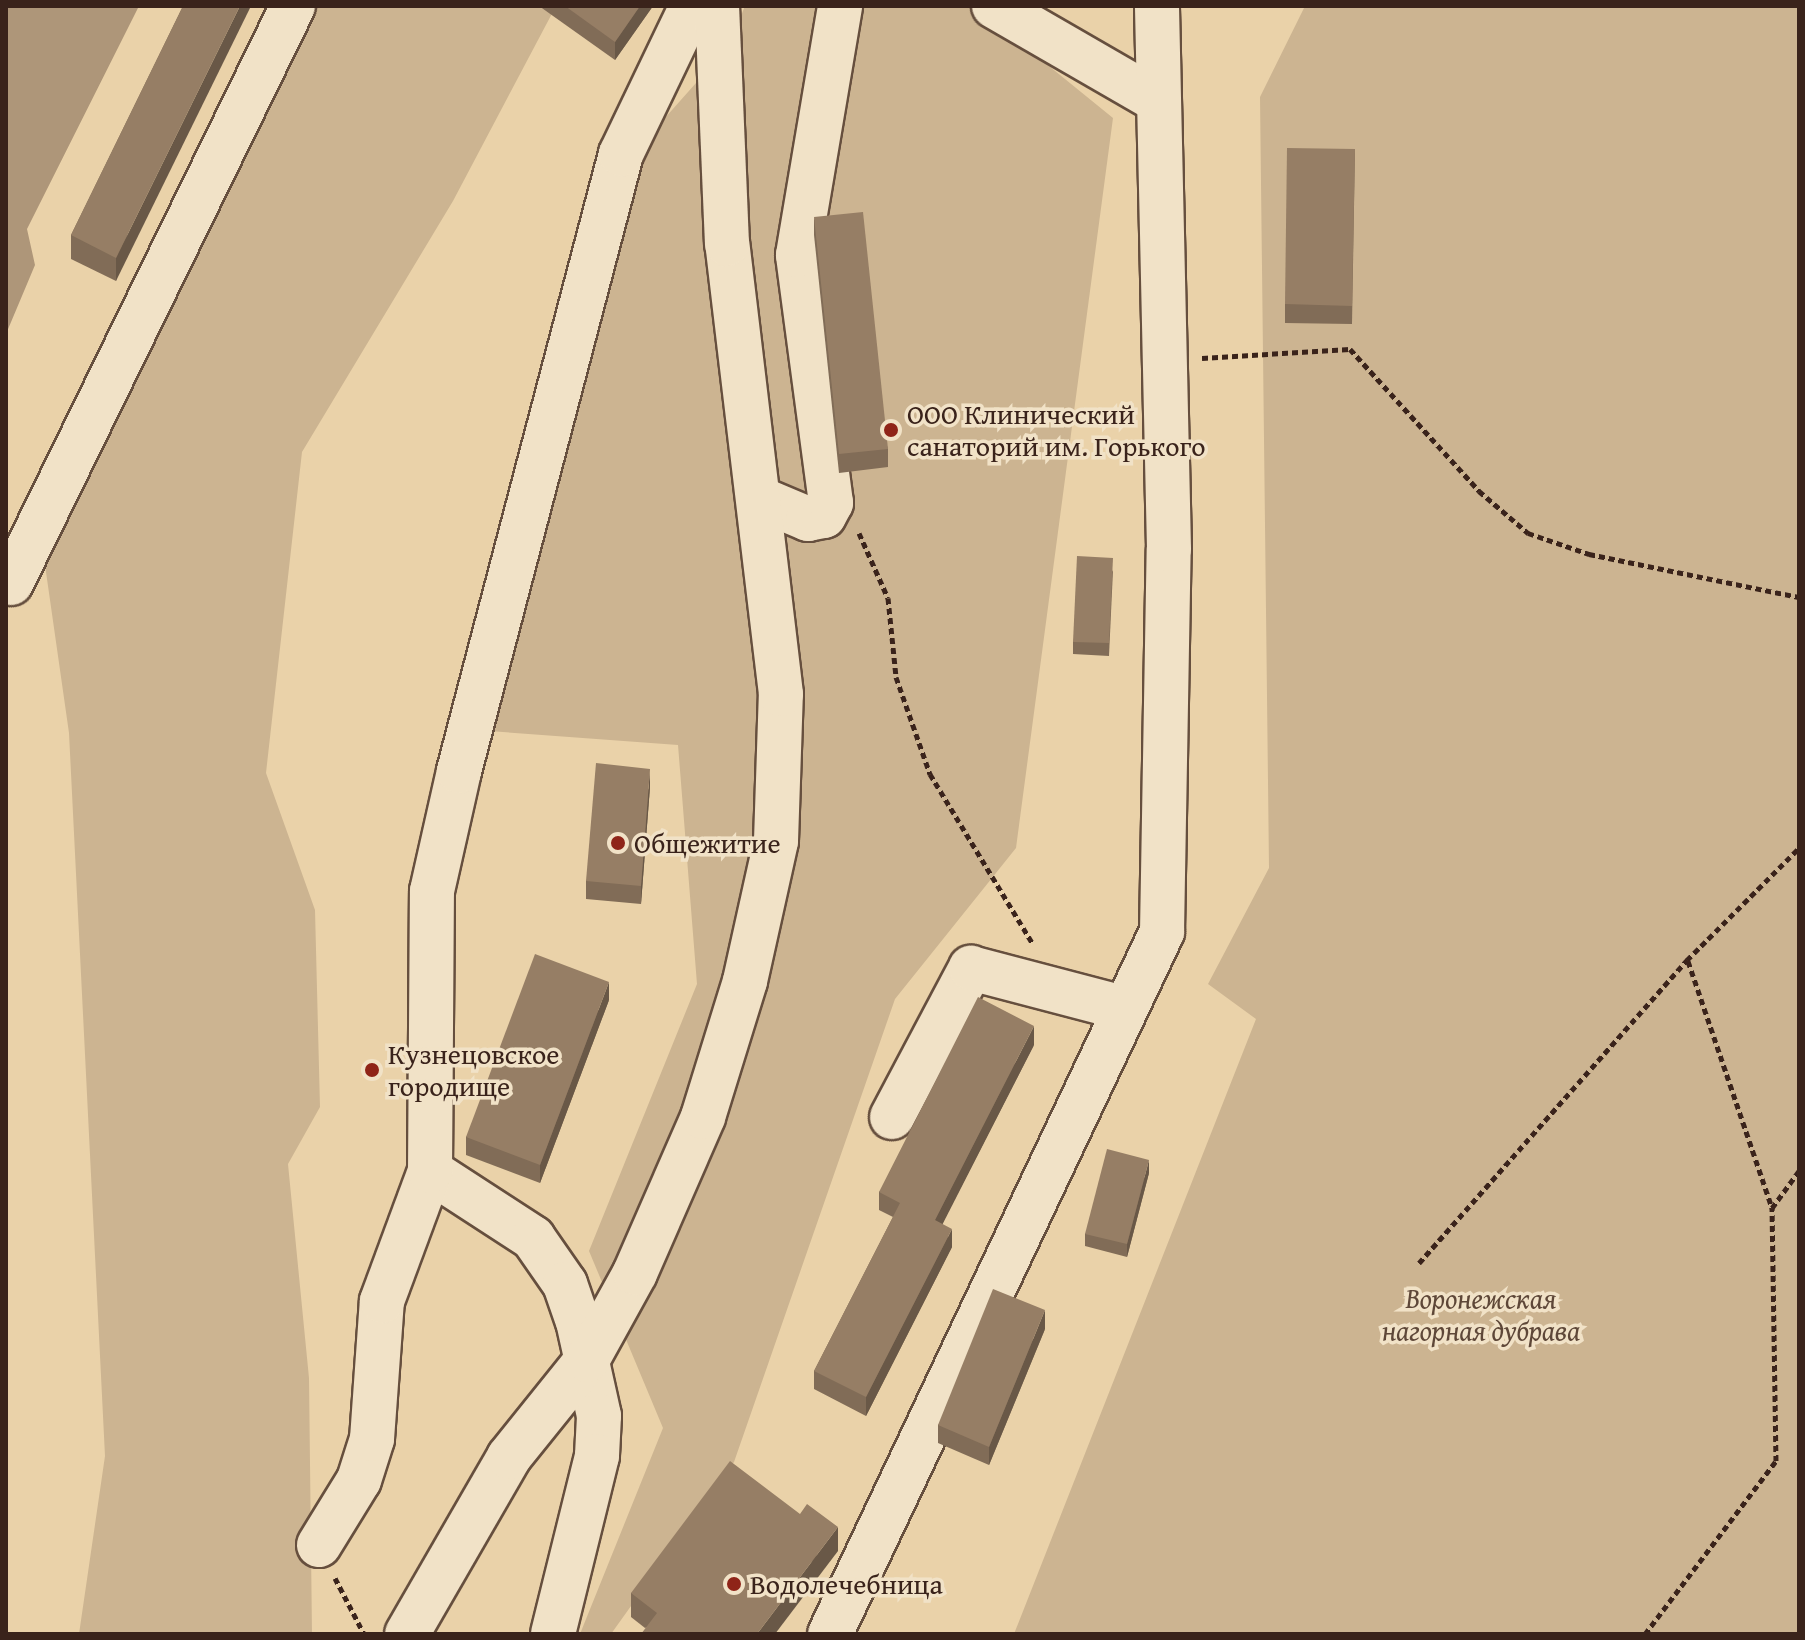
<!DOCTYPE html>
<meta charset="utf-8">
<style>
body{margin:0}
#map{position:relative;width:1805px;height:1640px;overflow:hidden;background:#ead2a9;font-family:"Gentium Book Plus",serif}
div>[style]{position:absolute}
.green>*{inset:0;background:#ccb491}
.water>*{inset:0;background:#ae9679}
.path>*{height:5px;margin-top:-2.5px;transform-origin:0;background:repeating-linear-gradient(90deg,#3a231b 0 6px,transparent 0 10px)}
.roads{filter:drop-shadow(2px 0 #664f3e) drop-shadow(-2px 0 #664f3e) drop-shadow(0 2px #664f3e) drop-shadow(0 -2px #664f3e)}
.minor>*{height:44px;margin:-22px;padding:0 22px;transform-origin:22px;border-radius:22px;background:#f1e2c7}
.wall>*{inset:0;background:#816c57}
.shaded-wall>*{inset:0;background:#695847}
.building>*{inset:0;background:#967e65}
.dots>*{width:22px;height:22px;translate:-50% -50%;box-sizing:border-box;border:4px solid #f1e2c7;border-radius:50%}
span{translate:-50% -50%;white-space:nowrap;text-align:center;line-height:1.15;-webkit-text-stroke:7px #f1e2c7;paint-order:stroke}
.poi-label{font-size:28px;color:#3a231b}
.left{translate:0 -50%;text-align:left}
.park-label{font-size:28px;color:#5e4738;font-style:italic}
.frame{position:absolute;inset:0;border:8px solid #3a231b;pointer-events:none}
</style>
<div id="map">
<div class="green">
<i style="clip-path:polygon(309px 6px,556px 6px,453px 201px,302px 452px,266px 773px,315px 910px,320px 1107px,288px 1164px,309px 1378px,312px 1634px,79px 1634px,105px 1456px,69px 733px,44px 558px)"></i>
<i style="clip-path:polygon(745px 6px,975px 6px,1113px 118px,1016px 848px,895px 999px,734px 1462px,611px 1634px,580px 1634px,663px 1428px,589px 1251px,697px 984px,678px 745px,489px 731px,640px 146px,728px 47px)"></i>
<i style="clip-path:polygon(1305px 6px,1799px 6px,1799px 1634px,1014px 1634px,1256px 1019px,1208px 984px,1269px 868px,1260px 97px)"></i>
</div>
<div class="water">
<i style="clip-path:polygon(6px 6px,139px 6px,27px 229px,35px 265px,6px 334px)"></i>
</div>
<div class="path">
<i style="left:1202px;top:358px;width:148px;rotate:-3.5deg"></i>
<i style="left:1350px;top:349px;width:192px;rotate:47.7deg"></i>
<i style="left:1479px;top:491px;width:65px;rotate:40.6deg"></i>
<i style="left:1528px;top:533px;width:65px;rotate:19deg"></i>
<i style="left:1589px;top:554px;width:214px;rotate:11.6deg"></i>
<i style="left:859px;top:533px;width:71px;rotate:66deg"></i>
<i style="left:888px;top:598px;width:79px;rotate:84.2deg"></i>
<i style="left:896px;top:677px;width:103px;rotate:70.7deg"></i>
<i style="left:930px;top:774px;width:199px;rotate:58.8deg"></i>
<i style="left:1688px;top:961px;width:261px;rotate:71.2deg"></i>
<i style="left:1419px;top:1263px;width:405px;rotate:-48.5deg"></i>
<i style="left:1687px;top:960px;width:158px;rotate:-45deg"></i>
<i style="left:335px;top:1578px;width:63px;rotate:62.6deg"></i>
<i style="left:1645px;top:1634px;width:217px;rotate:-52.9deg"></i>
<i style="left:1776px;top:1461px;width:253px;rotate:-90.9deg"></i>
<i style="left:1772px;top:1208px;width:46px;rotate:-53.9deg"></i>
</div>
<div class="roads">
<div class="minor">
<i style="left:994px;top:6px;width:186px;rotate:30deg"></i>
<i style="left:763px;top:500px;width:49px;rotate:22.9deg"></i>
<i style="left:808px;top:519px;width:16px;rotate:-11deg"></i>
<i style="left:824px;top:516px;width:15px;rotate:-62deg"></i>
<i style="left:831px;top:503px;width:250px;rotate:-97.6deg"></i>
<i style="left:798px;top:255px;width:253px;rotate:-80.4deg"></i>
<i style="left:11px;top:583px;width:642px;rotate:-63.95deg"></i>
<i style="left:892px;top:1117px;width:169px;rotate:-62.1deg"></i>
<i style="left:971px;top:968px;width:158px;rotate:14.7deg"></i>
<i style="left:430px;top:1171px;width:123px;rotate:33deg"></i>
<i style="left:533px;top:1238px;width:56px;rotate:55.2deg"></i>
<i style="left:565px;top:1284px;width:39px;rotate:71deg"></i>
<i style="left:578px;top:1321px;width:97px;rotate:77.5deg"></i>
<i style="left:599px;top:1416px;width:40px;rotate:92.9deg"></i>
<i style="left:597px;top:1456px;width:183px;rotate:103.9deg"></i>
<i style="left:319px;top:1545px;width:76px;rotate:-58.4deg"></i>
<i style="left:359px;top:1480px;width:43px;rotate:-72.4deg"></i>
<i style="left:372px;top:1439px;width:138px;rotate:-85.9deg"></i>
<i style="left:382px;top:1301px;width:139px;rotate:-69.7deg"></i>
<i style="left:430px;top:1171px;width:280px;rotate:-89.6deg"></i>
<i style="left:432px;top:891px;width:123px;rotate:-77.3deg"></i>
<i style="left:459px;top:771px;width:638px;rotate:-75.29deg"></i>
<i style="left:621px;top:154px;width:164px;rotate:-64.4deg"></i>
<i style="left:407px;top:1634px;width:204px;rotate:-60deg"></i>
<i style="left:509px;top:1457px;width:124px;rotate:-51.2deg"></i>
<i style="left:587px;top:1360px;width:99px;rotate:-61.1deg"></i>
<i style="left:635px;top:1273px;width:170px;rotate:-66.4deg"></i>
<i style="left:703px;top:1117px;width:142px;rotate:-72.8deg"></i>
<i style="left:745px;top:981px;width:143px;rotate:-77.5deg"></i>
<i style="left:776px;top:841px;width:147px;rotate:-88.1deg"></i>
<i style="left:781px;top:694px;width:453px;rotate:-96.8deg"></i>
<i style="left:727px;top:244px;width:238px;rotate:-92.4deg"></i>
<i style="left:830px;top:1634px;width:777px;rotate:-64.69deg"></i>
<i style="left:1162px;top:932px;width:383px;rotate:-89deg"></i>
<i style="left:1169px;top:549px;width:543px;rotate:-91.27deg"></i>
</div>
</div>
<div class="wall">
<i style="clip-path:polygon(183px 6px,116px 281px,71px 259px,71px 235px)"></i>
<i style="clip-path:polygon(539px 6px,653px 6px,615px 60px)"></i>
<i style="clip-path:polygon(1355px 149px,1352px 324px,1285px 323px,1285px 304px)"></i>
<i style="clip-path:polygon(814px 217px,888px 449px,888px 467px,839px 473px,814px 235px)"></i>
<i style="clip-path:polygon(1113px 570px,1109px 656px,1073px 654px,1073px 642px)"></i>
<i style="clip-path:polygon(650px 787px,641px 904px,586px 899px,586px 881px)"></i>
<i style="clip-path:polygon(609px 1000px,540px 1183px,466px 1155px,466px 1137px)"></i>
<i style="clip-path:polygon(1034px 1045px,942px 1224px,952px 1247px,866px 1416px,814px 1389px,814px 1371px,893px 1217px,879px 1210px,879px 1192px)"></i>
<i style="clip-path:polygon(1149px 1173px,1127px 1257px,1085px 1246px,1085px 1234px)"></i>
<i style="clip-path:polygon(1045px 1329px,989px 1465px,938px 1443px,938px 1425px)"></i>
<i style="clip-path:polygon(838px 1551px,645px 1628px,631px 1617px,631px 1593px)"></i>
</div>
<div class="shaded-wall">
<i style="clip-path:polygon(240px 6px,251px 6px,116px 281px,116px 258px)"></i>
<i style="clip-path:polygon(640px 6px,653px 6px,615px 60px,615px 42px)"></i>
<i style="clip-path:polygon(650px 769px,650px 787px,641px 904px,641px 886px)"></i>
<i style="clip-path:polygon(609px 982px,609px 1000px,540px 1183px,540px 1165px)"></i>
<i style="clip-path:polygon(1034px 1026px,1034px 1045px,935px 1239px,935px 1220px)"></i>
<i style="clip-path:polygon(1149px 1160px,1149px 1173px,1127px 1257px,1127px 1244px)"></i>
<i style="clip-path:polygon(952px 1229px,952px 1247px,866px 1416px,866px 1397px)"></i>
<i style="clip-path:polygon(1045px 1310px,1045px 1329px,989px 1465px,989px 1447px)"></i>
<i style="clip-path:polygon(838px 1527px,838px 1551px,775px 1634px,757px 1634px)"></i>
</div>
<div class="building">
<i style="clip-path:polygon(183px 6px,240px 6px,116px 258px,71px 235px)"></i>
<i style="clip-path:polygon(565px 6px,640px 6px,615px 42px)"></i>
<i style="clip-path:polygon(1287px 148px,1355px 149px,1352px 306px,1285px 304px)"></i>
<i style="clip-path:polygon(863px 212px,888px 449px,839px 454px,814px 217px)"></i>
<i style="clip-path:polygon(1077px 556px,1113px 558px,1109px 643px,1073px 642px)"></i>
<i style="clip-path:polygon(596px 763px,650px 769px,641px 886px,586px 881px)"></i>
<i style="clip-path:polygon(535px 954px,609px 982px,540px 1165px,466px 1137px)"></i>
<i style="clip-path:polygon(978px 997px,1034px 1026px,935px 1220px,952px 1229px,866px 1397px,814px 1371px,900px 1203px,879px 1192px)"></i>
<i style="clip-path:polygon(1107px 1149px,1149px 1160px,1127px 1244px,1085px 1234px)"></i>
<i style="clip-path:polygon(993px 1289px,1045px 1310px,989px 1447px,938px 1425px)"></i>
<i style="clip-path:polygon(730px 1461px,800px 1514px,807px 1504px,838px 1527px,757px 1634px,641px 1634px,657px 1613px,631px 1593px)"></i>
</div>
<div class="dots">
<i style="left:891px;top:430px;background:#8f2418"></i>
<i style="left:618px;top:843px;background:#8f2418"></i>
<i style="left:372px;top:1070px;background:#8f2418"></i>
<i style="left:734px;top:1584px;background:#8f2418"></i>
</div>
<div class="poi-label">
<span class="left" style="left:907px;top:430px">ООО Клинический<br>санаторий им. Горького</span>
<span class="left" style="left:634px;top:843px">Общежитие</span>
<span class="left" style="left:388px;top:1070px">Кузнецовское<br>городище</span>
<span class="left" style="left:750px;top:1584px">Водолечебница</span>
</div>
<div class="park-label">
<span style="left:1481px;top:1314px">Воронежская<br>нагорная дубрава</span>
</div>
<div class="frame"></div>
</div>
